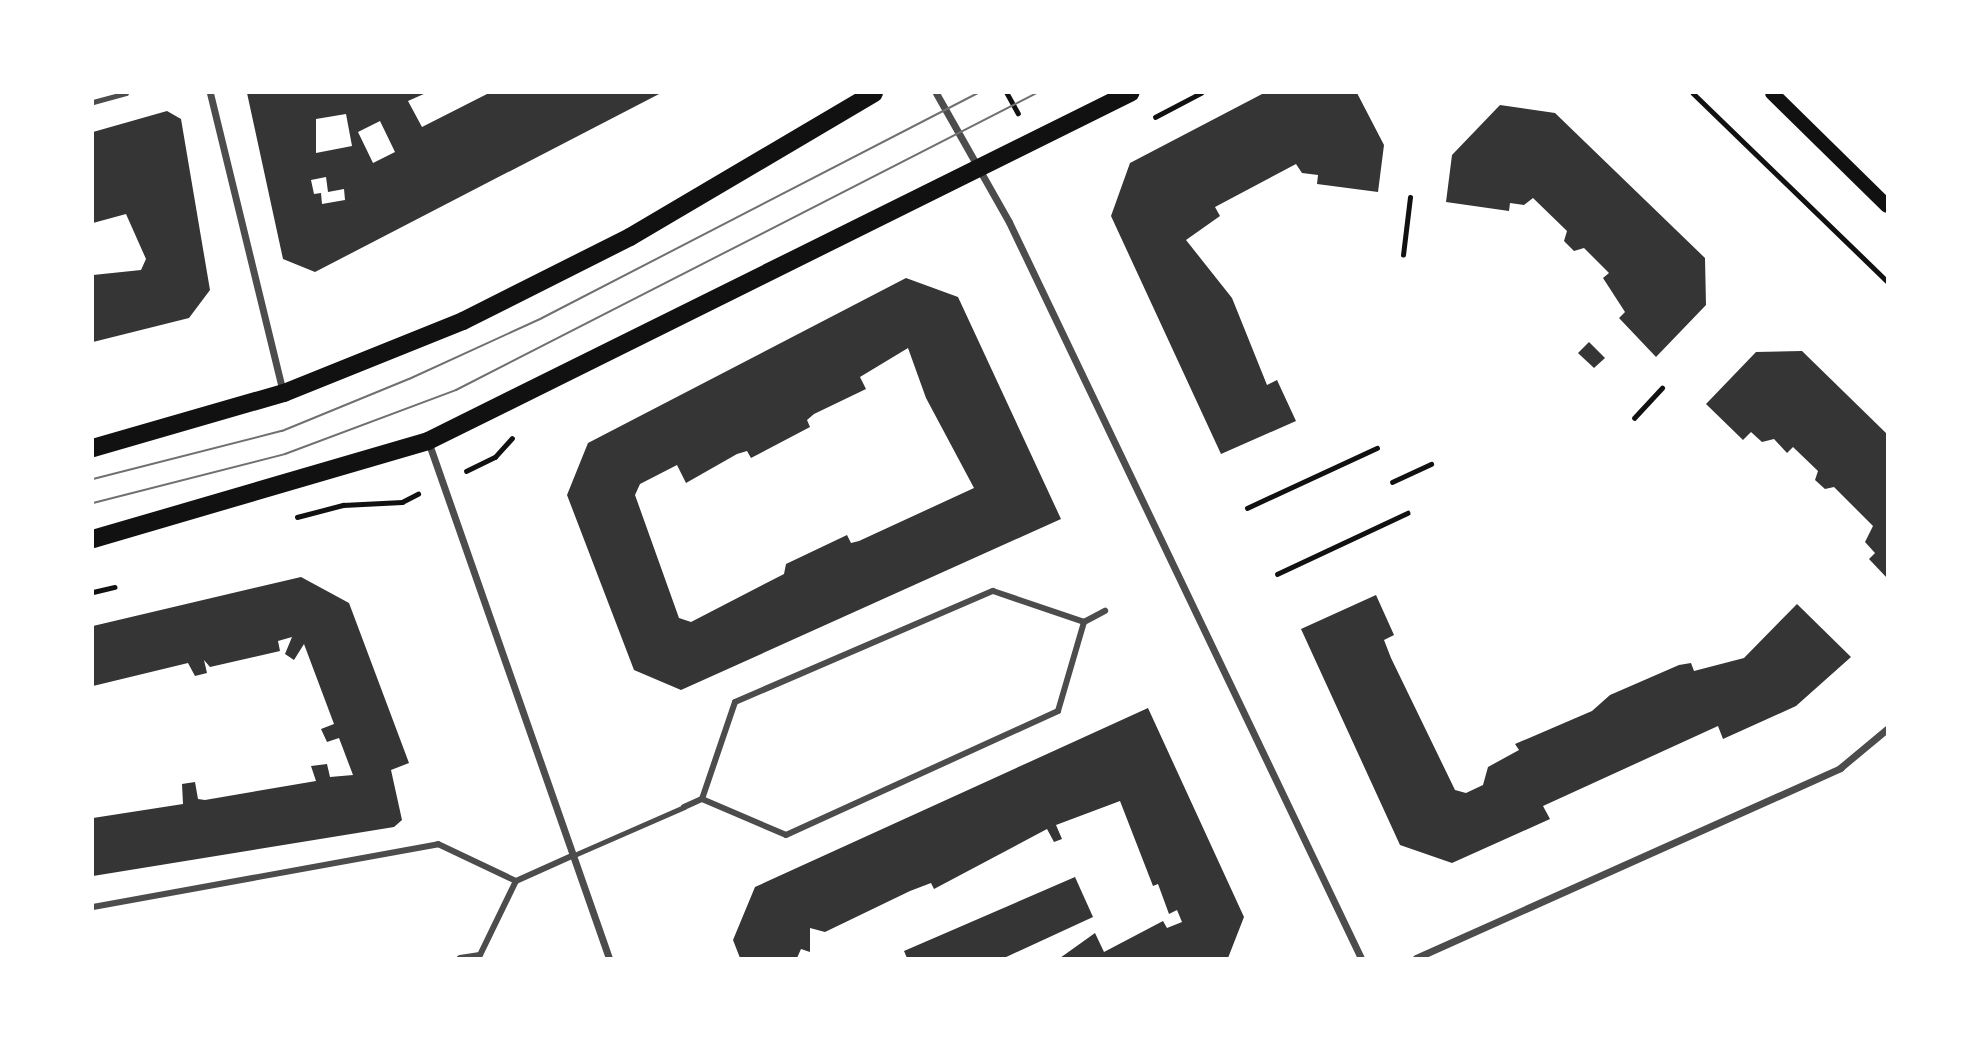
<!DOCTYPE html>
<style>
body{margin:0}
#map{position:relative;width:1980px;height:1051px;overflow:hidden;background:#fff;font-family:Inter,sans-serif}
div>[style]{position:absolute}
.building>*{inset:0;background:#353535}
.path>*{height:4.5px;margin:-2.25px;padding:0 2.25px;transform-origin:2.25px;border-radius:2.25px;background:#111}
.service>*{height:5px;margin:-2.5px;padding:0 2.5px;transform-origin:2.5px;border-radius:2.5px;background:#4c4c4c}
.pedestrian>*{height:6px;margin:-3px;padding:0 3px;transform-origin:3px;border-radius:3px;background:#4c4c4c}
.minor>*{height:7px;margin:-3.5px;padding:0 3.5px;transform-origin:3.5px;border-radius:3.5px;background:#4c4c4c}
.secondary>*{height:14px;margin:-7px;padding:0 7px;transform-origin:7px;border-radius:7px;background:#111}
.primary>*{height:18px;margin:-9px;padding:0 9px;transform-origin:9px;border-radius:9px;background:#111}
.tram>*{height:2px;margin:-1px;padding:0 1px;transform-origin:1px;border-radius:1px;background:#707070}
span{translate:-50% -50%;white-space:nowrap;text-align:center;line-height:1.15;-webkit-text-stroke:7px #fff;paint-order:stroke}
.frame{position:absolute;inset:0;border:94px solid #fff;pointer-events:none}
</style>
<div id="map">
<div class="building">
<i style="clip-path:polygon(evenodd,247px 93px,426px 93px,408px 101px,422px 127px,489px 93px,661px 93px,315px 272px,283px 259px,247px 93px,346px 114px,352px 146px,316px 153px,316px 119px,346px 114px,247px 93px,380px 121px,395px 152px,373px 163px,358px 132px,380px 121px,247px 93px,326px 177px,328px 192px,344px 189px,345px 200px,322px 204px,321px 193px,314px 194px,311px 180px,326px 177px)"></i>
<i style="clip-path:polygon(1264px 93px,1357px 93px,1384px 145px,1378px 192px,1317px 184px,1318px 175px,1302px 173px,1296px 164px,1215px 207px,1220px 216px,1186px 240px,1232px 298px,1267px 385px,1277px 380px,1296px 421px,1221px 454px,1111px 216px,1130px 163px)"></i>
<i style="clip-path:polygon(1500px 105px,1555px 113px,1705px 258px,1706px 305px,1656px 357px,1619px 318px,1625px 312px,1603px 278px,1609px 273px,1584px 248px,1574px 251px,1564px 241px,1567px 231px,1533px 198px,1524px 205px,1510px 203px,1509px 211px,1446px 202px,1452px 155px)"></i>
<i style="clip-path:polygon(167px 111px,181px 119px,210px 290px,189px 318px,93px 342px,93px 275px,141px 270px,146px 259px,126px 214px,93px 223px,93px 132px)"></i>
<i style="clip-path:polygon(evenodd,906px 278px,958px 297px,1061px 519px,681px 690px,634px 670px,567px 495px,588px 443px,906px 278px,908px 348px,926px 398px,974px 488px,859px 541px,851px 543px,847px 535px,786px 564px,784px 574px,691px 622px,679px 618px,635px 495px,640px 484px,677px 465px,686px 483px,737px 454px,747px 451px,751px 458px,810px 427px,807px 420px,814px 414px,866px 389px,860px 377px,908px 348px)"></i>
<i style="clip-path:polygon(1589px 342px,1605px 358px,1594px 368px,1578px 353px)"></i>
<i style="clip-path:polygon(1802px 351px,1887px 434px,1887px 578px,1869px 559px,1875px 553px,1865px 542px,1873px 526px,1834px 487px,1825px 489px,1815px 480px,1818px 471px,1793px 447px,1787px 453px,1774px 439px,1762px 442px,1751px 432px,1743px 440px,1706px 404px,1756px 352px)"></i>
<i style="clip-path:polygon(301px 577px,349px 603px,409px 763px,391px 770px,402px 820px,394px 827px,93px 876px,93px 818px,183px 804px,182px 784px,195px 782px,198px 799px,205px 800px,316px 781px,311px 766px,327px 764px,330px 777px,353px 775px,339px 738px,327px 742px,321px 729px,334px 724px,304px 644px,294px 660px,285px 654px,292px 637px,278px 641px,280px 651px,210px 667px,204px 660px,207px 673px,195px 676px,188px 663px,93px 686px,93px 626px)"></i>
<i style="clip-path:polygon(1376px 595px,1394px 635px,1384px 640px,1391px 658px,1455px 790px,1466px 793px,1483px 785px,1488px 767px,1519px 750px,1515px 744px,1592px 711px,1610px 695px,1679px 665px,1691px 663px,1694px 671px,1744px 658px,1797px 604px,1851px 657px,1796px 706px,1723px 739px,1718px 726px,1543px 806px,1550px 819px,1452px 863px,1400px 845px,1301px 629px)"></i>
<i style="clip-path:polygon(1148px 708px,1244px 917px,1228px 958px,1060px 958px,1095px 933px,1104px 952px,1163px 921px,1167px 928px,1182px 922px,1177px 910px,1169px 914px,1158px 884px,1153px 886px,1120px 801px,1056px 825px,1062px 839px,1054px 842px,1047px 829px,934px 889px,931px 883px,910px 891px,825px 932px,810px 928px,810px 952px,801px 949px,797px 958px,740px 958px,733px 940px,755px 887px)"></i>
<i style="clip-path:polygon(1075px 877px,1093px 917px,1004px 958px,907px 958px,904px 951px)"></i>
</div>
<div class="path">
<i style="left:1007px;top:93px;width:23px;rotate:61deg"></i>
<i style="left:1693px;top:93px;width:270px;rotate:44.1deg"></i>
<i style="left:1155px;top:117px;width:52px;rotate:-27.6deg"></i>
<i style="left:1403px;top:255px;width:58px;rotate:-83.1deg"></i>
<i style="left:1634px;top:418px;width:41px;rotate:-47deg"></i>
<i style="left:466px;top:471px;width:32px;rotate:-26deg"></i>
<i style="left:495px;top:457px;width:25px;rotate:-48deg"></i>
<i style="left:1392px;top:482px;width:43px;rotate:-24.8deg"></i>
<i style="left:1247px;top:508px;width:143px;rotate:-24.8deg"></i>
<i style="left:297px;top:517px;width:48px;rotate:-14.6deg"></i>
<i style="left:343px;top:505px;width:59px;rotate:-2.9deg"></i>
<i style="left:402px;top:502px;width:18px;rotate:-27deg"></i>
<i style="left:1277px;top:574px;width:144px;rotate:-25.1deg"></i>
<i style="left:93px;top:592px;width:22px;rotate:-13deg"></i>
</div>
<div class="service">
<i style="left:93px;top:102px;width:34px;rotate:-15deg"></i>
<i style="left:572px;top:856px;width:122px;rotate:-23.6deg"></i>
</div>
<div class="pedestrian">
<i style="left:702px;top:799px;width:102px;rotate:-71.2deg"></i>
<i style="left:735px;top:702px;width:281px;rotate:-23.3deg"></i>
<i style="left:993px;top:591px;width:96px;rotate:18.8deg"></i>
<i style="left:684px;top:807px;width:20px;rotate:-24deg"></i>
<i style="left:702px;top:799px;width:91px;rotate:23.2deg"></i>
<i style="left:786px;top:835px;width:299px;rotate:-24.5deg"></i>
<i style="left:1058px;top:711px;width:93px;rotate:-73.7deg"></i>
<i style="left:1084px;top:622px;width:24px;rotate:-28deg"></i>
<i style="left:93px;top:907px;width:351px;rotate:-10.3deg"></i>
<i style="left:438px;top:844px;width:86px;rotate:25.4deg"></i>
<i style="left:460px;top:958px;width:20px;rotate:-9deg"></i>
<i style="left:480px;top:955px;width:82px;rotate:-64.1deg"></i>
<i style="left:516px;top:881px;width:61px;rotate:-24.1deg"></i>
</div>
<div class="minor">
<i style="left:210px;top:93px;width:308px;rotate:76.3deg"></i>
<i style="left:936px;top:93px;width:148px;rotate:60.5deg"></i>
<i style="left:1009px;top:222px;width:816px;rotate:64.44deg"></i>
<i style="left:428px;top:441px;width:548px;rotate:70.71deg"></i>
<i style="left:1416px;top:958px;width:465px;rotate:-24.1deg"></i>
<i style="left:1840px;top:768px;width:61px;rotate:-39.7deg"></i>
</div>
<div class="secondary">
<i style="left:1772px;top:93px;width:161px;rotate:44.5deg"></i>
</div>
<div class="primary">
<i style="left:93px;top:448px;width:199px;rotate:-16.1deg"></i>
<i style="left:284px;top:393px;width:193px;rotate:-21.9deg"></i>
<i style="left:463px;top:321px;width:187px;rotate:-26.7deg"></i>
<i style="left:630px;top:237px;width:283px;rotate:-30.5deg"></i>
<i style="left:93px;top:539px;width:349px;rotate:-16.3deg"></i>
<i style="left:428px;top:441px;width:784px;rotate:-26.37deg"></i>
</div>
<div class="tram">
<i style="left:93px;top:479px;width:195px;rotate:-14.3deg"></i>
<i style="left:282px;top:431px;width:137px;rotate:-22.3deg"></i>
<i style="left:409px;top:379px;width:146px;rotate:-24.6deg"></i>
<i style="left:542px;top:318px;width:490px;rotate:-27.3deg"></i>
<i style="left:93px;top:503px;width:198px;rotate:-14.3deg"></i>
<i style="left:285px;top:454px;width:183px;rotate:-20.5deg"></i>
<i style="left:456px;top:390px;width:653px;rotate:-27.08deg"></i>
</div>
<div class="frame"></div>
</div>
